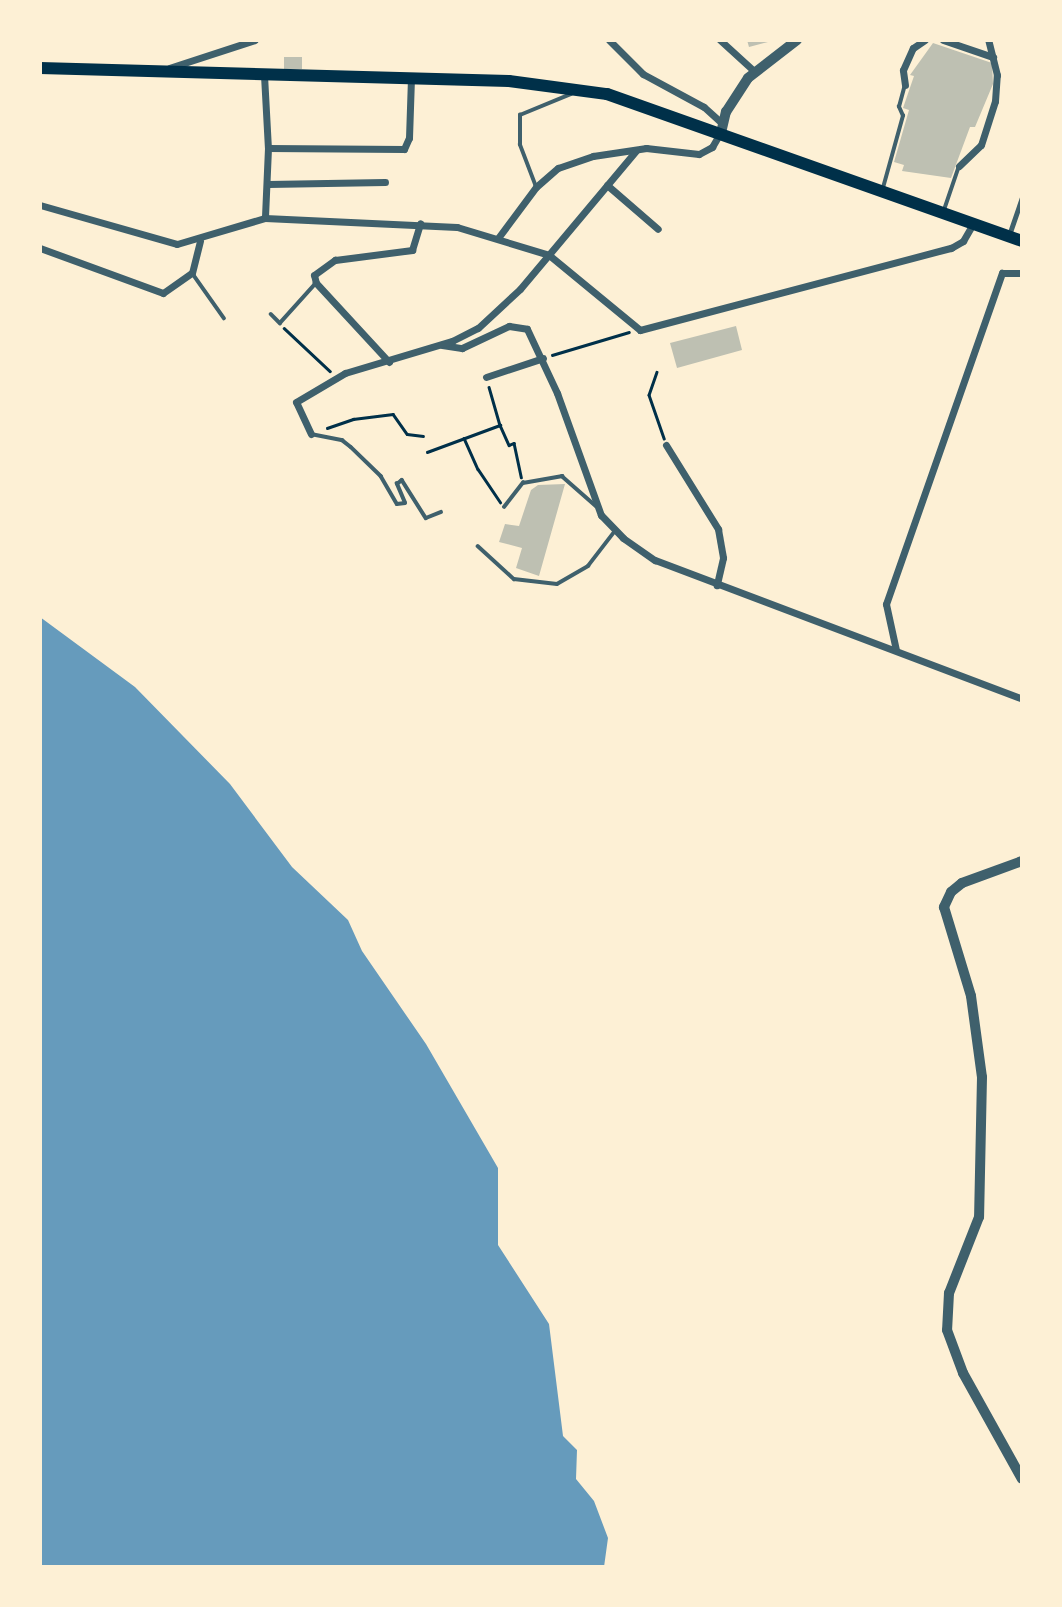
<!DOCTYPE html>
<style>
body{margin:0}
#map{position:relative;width:1062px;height:1607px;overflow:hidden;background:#fdf0d5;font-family:"Zilla Slab",serif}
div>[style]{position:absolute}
.water>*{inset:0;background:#669bbc}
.building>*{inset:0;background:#bec0b2}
.path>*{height:2.5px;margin:-1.25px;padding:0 1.25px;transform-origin:1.25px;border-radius:1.25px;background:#003049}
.service>*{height:3.5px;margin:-1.75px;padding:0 1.75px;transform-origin:1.75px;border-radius:1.75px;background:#3f606c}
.pedestrian>*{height:5px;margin:-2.5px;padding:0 2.5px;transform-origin:2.5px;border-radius:2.5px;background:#3f606c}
.minor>*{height:7px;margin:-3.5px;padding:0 3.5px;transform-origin:3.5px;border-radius:3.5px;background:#3f606c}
.tertiary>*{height:10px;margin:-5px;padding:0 5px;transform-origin:5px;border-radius:5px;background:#3f606c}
.primary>*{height:12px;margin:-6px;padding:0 6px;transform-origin:6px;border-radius:6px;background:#003049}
span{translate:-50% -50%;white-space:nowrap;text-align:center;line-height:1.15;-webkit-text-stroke:7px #fdf0d5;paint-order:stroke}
.frame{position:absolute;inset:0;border:42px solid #fdf0d5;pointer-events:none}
</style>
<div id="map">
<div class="water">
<i style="clip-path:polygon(40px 617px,135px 687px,230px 784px,292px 867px,348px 920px,362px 951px,426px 1044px,498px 1168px,498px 1245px,549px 1324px,563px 1436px,577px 1450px,576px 1479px,594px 1501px,608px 1538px,604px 1567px,40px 1567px)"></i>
</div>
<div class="building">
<i style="clip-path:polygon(747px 40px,771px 40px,772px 41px,749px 47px)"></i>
<i style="clip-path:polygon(933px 43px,992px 63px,993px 84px,975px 127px,970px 127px,951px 178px,902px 171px,904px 165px,894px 162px,909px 110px,903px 108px,914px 76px,910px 75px)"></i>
<i style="clip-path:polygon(284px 57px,302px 57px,302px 69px,284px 69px)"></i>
<i style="clip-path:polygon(736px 326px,742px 350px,677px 368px,670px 343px)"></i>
<i style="clip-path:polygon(565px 484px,539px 576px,516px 568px,522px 548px,499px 542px,505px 524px,519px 526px,531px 490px,538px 485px)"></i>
</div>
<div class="path">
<i style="left:284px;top:328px;width:63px;rotate:43.1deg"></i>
<i style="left:552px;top:355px;width:80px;rotate:-16.6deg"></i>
<i style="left:657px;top:372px;width:24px;rotate:109deg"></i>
<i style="left:649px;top:395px;width:46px;rotate:70.8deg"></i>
<i style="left:489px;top:387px;width:40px;rotate:74deg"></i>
<i style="left:500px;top:425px;width:22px;rotate:66deg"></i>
<i style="left:509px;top:445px;width:5px;rotate:-22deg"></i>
<i style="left:514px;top:443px;width:35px;rotate:78deg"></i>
<i style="left:327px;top:428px;width:28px;rotate:-19deg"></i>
<i style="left:353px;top:419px;width:40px;rotate:-7.1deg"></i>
<i style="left:393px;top:414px;width:24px;rotate:55deg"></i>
<i style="left:407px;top:434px;width:16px;rotate:7deg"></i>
<i style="left:464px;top:438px;width:34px;rotate:66deg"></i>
<i style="left:478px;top:469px;width:40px;rotate:56deg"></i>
<i style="left:427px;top:452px;width:78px;rotate:-20.3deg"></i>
</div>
<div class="service">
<i style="left:536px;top:187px;width:45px;rotate:-110.9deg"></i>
<i style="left:520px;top:145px;width:30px;rotate:-90deg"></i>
<i style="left:520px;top:115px;width:55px;rotate:-22.4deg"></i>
<i style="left:883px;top:188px;width:75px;rotate:-74.5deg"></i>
<i style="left:903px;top:116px;width:10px;rotate:-114deg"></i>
<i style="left:899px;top:107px;width:23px;rotate:-75deg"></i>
<i style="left:944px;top:210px;width:46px;rotate:-71.2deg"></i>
<i style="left:193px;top:274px;width:54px;rotate:54.8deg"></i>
<i style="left:271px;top:314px;width:13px;rotate:45deg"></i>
<i style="left:280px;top:323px;width:54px;rotate:-48deg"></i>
<i style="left:311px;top:434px;width:32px;rotate:11deg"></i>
<i style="left:342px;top:440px;width:11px;rotate:38deg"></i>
<i style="left:351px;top:447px;width:42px;rotate:44deg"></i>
<i style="left:381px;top:476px;width:32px;rotate:60deg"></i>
<i style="left:397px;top:504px;width:8px;rotate:-7deg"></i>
<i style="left:405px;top:503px;width:21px;rotate:-113deg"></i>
<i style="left:397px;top:484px;width:6px;rotate:-39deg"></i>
<i style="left:402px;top:480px;width:45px;rotate:57.7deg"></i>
<i style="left:426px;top:518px;width:16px;rotate:-22deg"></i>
<i style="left:504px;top:507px;width:31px;rotate:-52deg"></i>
<i style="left:523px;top:483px;width:40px;rotate:-10deg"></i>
<i style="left:562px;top:476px;width:45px;rotate:41.4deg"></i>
<i style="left:478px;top:546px;width:49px;rotate:42.5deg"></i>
<i style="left:514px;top:579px;width:43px;rotate:6.6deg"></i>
<i style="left:557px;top:584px;width:36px;rotate:-30deg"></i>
<i style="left:588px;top:566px;width:44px;rotate:-52.4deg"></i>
</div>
<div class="pedestrian">
<i style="left:1009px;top:235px;width:39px;rotate:-71deg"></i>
</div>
<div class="minor">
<i style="left:609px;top:40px;width:48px;rotate:45deg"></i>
<i style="left:643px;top:74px;width:69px;rotate:28.4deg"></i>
<i style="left:704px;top:107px;width:24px;rotate:42deg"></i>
<i style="left:720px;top:40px;width:46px;rotate:42.4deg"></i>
<i style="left:943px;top:40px;width:53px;rotate:18.8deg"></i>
<i style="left:169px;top:68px;width:90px;rotate:-18deg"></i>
<i style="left:264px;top:75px;width:73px;rotate:86.9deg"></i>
<i style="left:268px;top:148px;width:70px;rotate:92.5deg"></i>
<i style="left:905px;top:85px;width:15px;rotate:-98deg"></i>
<i style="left:903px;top:70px;width:24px;rotate:-66deg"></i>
<i style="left:913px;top:48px;width:14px;rotate:-34deg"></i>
<i style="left:268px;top:148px;width:136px;rotate:0.4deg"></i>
<i style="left:404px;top:149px;width:12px;rotate:-66deg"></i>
<i style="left:409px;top:138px;width:60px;rotate:-88.1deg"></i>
<i style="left:959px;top:166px;width:30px;rotate:-44deg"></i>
<i style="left:981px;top:145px;width:46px;rotate:-72.3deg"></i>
<i style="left:995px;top:101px;width:26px;rotate:-86deg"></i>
<i style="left:997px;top:75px;width:36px;rotate:-104deg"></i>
<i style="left:268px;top:184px;width:117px;rotate:-1deg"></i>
<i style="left:607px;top:185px;width:67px;rotate:40.8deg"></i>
<i style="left:40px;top:205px;width:142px;rotate:15.9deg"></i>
<i style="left:177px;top:244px;width:92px;rotate:-16.5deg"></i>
<i style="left:265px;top:218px;width:192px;rotate:2.7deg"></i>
<i style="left:457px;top:227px;width:96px;rotate:16.9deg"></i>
<i style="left:549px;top:255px;width:118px;rotate:39.5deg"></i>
<i style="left:640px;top:330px;width:322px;rotate:-14.8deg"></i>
<i style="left:951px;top:248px;width:14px;rotate:-30deg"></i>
<i style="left:963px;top:241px;width:22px;rotate:-60deg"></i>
<i style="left:498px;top:238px;width:64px;rotate:-53.3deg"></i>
<i style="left:536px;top:187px;width:29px;rotate:-41deg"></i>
<i style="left:558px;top:168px;width:37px;rotate:-19deg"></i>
<i style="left:593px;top:156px;width:54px;rotate:-8.6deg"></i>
<i style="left:646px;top:148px;width:53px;rotate:6.5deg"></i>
<i style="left:699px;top:154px;width:15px;rotate:-28deg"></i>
<i style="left:712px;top:147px;width:16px;rotate:-60deg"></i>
<i style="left:40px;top:248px;width:131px;rotate:20.1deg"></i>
<i style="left:163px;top:293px;width:35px;rotate:-35deg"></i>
<i style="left:192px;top:273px;width:33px;rotate:-76deg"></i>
<i style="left:442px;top:345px;width:20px;rotate:9deg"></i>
<i style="left:462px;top:348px;width:52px;rotate:-25.1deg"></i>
<i style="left:509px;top:326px;width:18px;rotate:9deg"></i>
<i style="left:527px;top:329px;width:71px;rotate:64.9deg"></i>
<i style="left:557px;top:393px;width:130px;rotate:70.2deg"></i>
<i style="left:601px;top:515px;width:32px;rotate:46deg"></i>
<i style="left:623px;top:538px;width:39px;rotate:35deg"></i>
<i style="left:655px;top:560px;width:392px;rotate:20.7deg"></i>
<i style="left:389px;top:362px;width:108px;rotate:-132.7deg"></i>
<i style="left:316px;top:283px;width:8px;rotate:-104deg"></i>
<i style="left:314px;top:275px;width:26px;rotate:-36deg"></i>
<i style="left:335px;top:260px;width:78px;rotate:-7.4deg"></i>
<i style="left:412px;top:250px;width:28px;rotate:-73deg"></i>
<i style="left:486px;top:377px;width:60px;rotate:-18.4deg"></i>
<i style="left:311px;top:434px;width:35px;rotate:-115deg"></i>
<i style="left:296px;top:402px;width:57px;rotate:-30.6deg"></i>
<i style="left:345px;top:373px;width:112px;rotate:-16.7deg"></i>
<i style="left:452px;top:341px;width:29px;rotate:-27deg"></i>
<i style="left:478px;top:328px;width:57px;rotate:-42.9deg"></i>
<i style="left:520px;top:289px;width:180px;rotate:-50deg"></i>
<i style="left:666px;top:445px;width:99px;rotate:58.2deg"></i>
<i style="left:718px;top:529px;width:29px;rotate:80deg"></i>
<i style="left:723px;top:558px;width:28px;rotate:103deg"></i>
<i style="left:896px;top:650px;width:47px;rotate:-102.3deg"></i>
<i style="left:886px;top:604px;width:351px;rotate:-70.7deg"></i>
<i style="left:1002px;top:273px;width:20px"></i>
</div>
<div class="tertiary">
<i style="left:721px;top:133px;width:22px;rotate:-77deg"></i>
<i style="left:726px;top:112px;width:40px;rotate:-57.1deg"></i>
<i style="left:748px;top:78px;width:62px;rotate:-37.8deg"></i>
<i style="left:1022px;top:861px;width:64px;rotate:159.9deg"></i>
<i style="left:962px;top:883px;width:14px;rotate:141deg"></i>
<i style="left:951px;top:892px;width:17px;rotate:115deg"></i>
<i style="left:944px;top:907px;width:93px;rotate:73.1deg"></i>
<i style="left:971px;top:996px;width:82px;rotate:82.3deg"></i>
<i style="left:982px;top:1077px;width:140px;rotate:91.2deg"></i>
<i style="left:979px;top:1217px;width:82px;rotate:111.5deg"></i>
<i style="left:949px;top:1293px;width:37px;rotate:93deg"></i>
<i style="left:947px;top:1330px;width:46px;rotate:69.6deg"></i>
<i style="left:963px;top:1373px;width:121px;rotate:60.9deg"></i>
</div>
<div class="primary">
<i style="left:40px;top:68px;width:469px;rotate:1.6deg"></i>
<i style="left:509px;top:81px;width:99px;rotate:7.6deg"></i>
<i style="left:607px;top:94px;width:440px;rotate:19.5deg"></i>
</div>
<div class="frame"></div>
</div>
